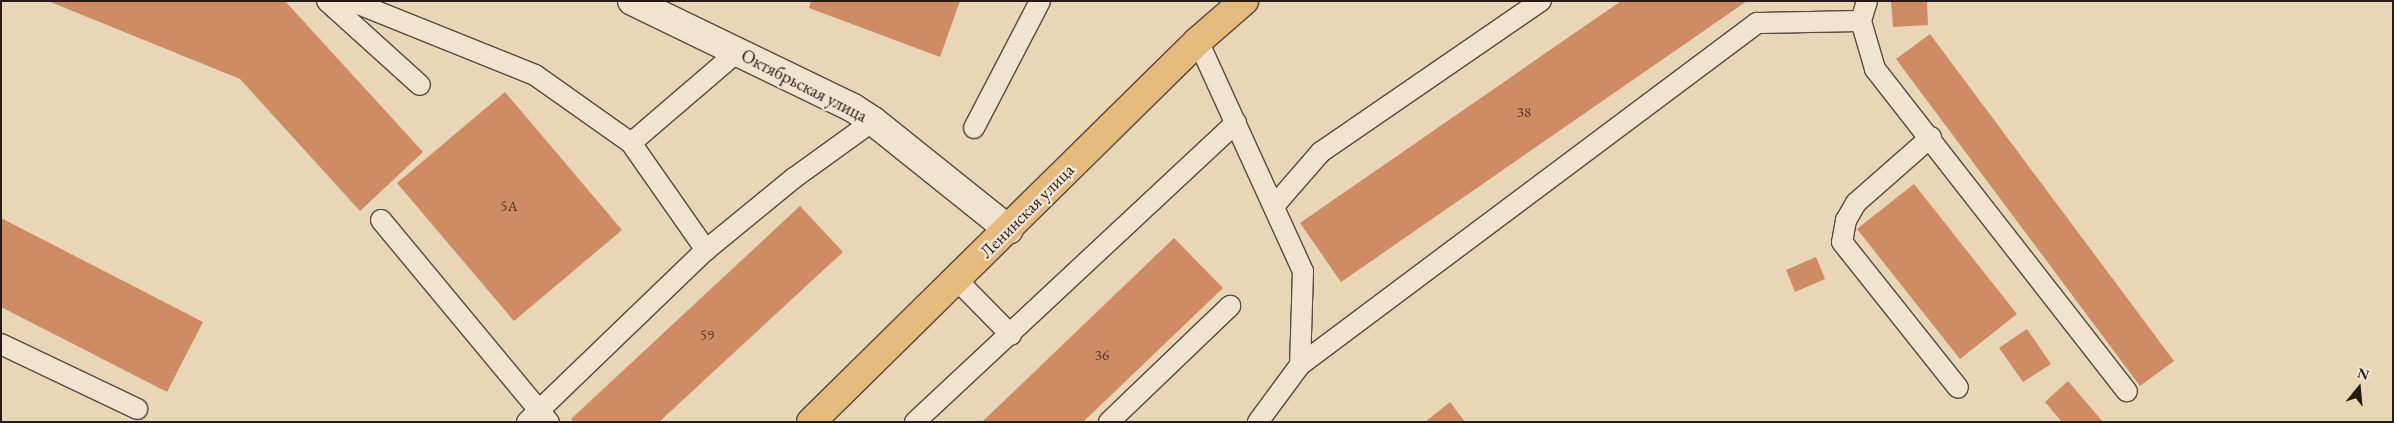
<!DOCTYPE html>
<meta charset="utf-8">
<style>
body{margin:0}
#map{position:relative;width:2394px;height:423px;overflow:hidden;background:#e8d6b7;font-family:"EB Garamond",serif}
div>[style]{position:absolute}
.building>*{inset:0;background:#cf8b64}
.roads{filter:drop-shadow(1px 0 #574a3f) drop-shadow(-1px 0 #574a3f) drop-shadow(0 1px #574a3f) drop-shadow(0 -1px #574a3f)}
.service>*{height:20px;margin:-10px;padding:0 10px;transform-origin:10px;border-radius:10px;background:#f0e4d0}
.minor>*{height:28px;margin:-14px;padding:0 14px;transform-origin:14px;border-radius:14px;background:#f0e4d0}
.primary>*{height:28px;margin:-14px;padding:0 14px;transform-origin:14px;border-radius:14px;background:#e4bb7c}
span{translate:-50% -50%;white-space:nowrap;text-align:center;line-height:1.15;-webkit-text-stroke:5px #f0e4d0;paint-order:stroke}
.number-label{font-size:15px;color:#51372a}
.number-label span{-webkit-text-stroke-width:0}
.street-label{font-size:18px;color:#271b17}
.frame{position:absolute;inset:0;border:2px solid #271b17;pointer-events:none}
.north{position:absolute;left:2334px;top:363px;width:50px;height:50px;-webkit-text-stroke:4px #f0e4d0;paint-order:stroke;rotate:17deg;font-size:14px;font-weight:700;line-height:20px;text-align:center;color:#271b17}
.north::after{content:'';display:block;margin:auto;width:18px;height:22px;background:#271b17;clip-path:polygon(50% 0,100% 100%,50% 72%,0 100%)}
</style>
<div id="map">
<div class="building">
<i style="clip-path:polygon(48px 1px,285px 1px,423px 152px,360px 211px,240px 79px)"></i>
<i style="clip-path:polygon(811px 1px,960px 1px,940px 57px,809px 8px)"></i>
<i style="clip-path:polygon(1621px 1px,1747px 1px,1341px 282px,1300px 223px)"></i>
<i style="clip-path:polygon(1891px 1px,1927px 1px,1928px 25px,1893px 27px)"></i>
<i style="clip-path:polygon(1930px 34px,2174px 361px,2140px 386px,1896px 59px)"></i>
<i style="clip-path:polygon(505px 92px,622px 230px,514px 321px,397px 183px)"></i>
<i style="clip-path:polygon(1914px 184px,2017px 314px,1960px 359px,1857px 229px)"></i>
<i style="clip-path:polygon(800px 206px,843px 252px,659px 422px,574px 422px,571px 419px)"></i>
<i style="clip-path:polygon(1px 218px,203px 322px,167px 392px,1px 307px)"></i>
<i style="clip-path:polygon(1174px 238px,1223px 288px,1083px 422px,982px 422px)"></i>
<i style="clip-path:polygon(1816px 257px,1825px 279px,1795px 292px,1786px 270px)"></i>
<i style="clip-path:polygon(2027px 329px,2051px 364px,2023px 382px,1999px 348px)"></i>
<i style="clip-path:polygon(2068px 381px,2103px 422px,2062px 422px,2045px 402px)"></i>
<i style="clip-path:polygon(1450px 402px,1465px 422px,1425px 422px)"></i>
</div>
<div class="roads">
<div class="service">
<i style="left:327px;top:1px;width:125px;rotate:42.1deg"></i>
<i style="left:351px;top:1px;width:198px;rotate:21.9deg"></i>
<i style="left:535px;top:75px;width:118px;rotate:35.3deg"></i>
<i style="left:631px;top:143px;width:140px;rotate:-40.6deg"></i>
<i style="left:1867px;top:1px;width:21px;rotate:107deg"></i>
<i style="left:1861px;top:21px;width:50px;rotate:73.7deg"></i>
<i style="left:1875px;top:69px;width:409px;rotate:52deg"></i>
<i style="left:1198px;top:41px;width:253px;rotate:65.5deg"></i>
<i style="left:1303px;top:271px;width:94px;rotate:91.8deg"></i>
<i style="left:1300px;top:365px;width:71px;rotate:126.4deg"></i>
<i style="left:974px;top:128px;width:143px;rotate:-62.5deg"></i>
<i style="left:1931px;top:137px;width:100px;rotate:138.7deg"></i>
<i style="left:1856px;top:203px;width:20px;rotate:120deg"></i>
<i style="left:1846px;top:220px;width:22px;rotate:100deg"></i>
<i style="left:1842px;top:242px;width:186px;rotate:51.5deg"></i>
<i style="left:631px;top:143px;width:131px;rotate:55deg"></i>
<i style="left:1274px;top:206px;width:72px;rotate:-49deg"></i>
<i style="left:1321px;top:152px;width:267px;rotate:-34.5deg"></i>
<i style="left:381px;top:220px;width:263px;rotate:50.3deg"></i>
<i style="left:957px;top:280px;width:77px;rotate:45.5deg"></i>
<i style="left:1px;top:344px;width:151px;rotate:25.5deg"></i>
<i style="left:1300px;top:365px;width:571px;rotate:-36.81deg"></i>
<i style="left:1757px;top:23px;width:104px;rotate:-1.1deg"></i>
<i style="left:527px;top:422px;width:248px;rotate:-43.9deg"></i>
<i style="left:706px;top:250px;width:114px;rotate:-39.3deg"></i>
<i style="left:794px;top:178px;width:97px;rotate:-35.8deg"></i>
<i style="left:915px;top:422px;width:439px;rotate:-43deg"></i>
<i style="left:1109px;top:422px;width:168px;rotate:-43.8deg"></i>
</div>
<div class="minor">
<i style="left:632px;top:1px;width:246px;rotate:25.8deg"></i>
<i style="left:853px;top:108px;width:24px;rotate:33deg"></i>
<i style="left:873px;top:121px;width:174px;rotate:38.7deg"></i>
</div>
<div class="primary">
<i style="left:811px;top:422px;width:543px;rotate:-44.55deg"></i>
<i style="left:1198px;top:41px;width:61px;rotate:-41deg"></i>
</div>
</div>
<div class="number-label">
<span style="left:1524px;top:112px">38</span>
<span style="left:509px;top:206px">5А</span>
<span style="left:707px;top:335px">59</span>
<span style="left:1102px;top:355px">36</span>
</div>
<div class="street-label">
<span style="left:804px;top:86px;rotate:27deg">Октябрьская улица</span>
<span style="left:1027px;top:211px;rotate:-45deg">Ленинская улица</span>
</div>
<div class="frame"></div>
<div class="north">N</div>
</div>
